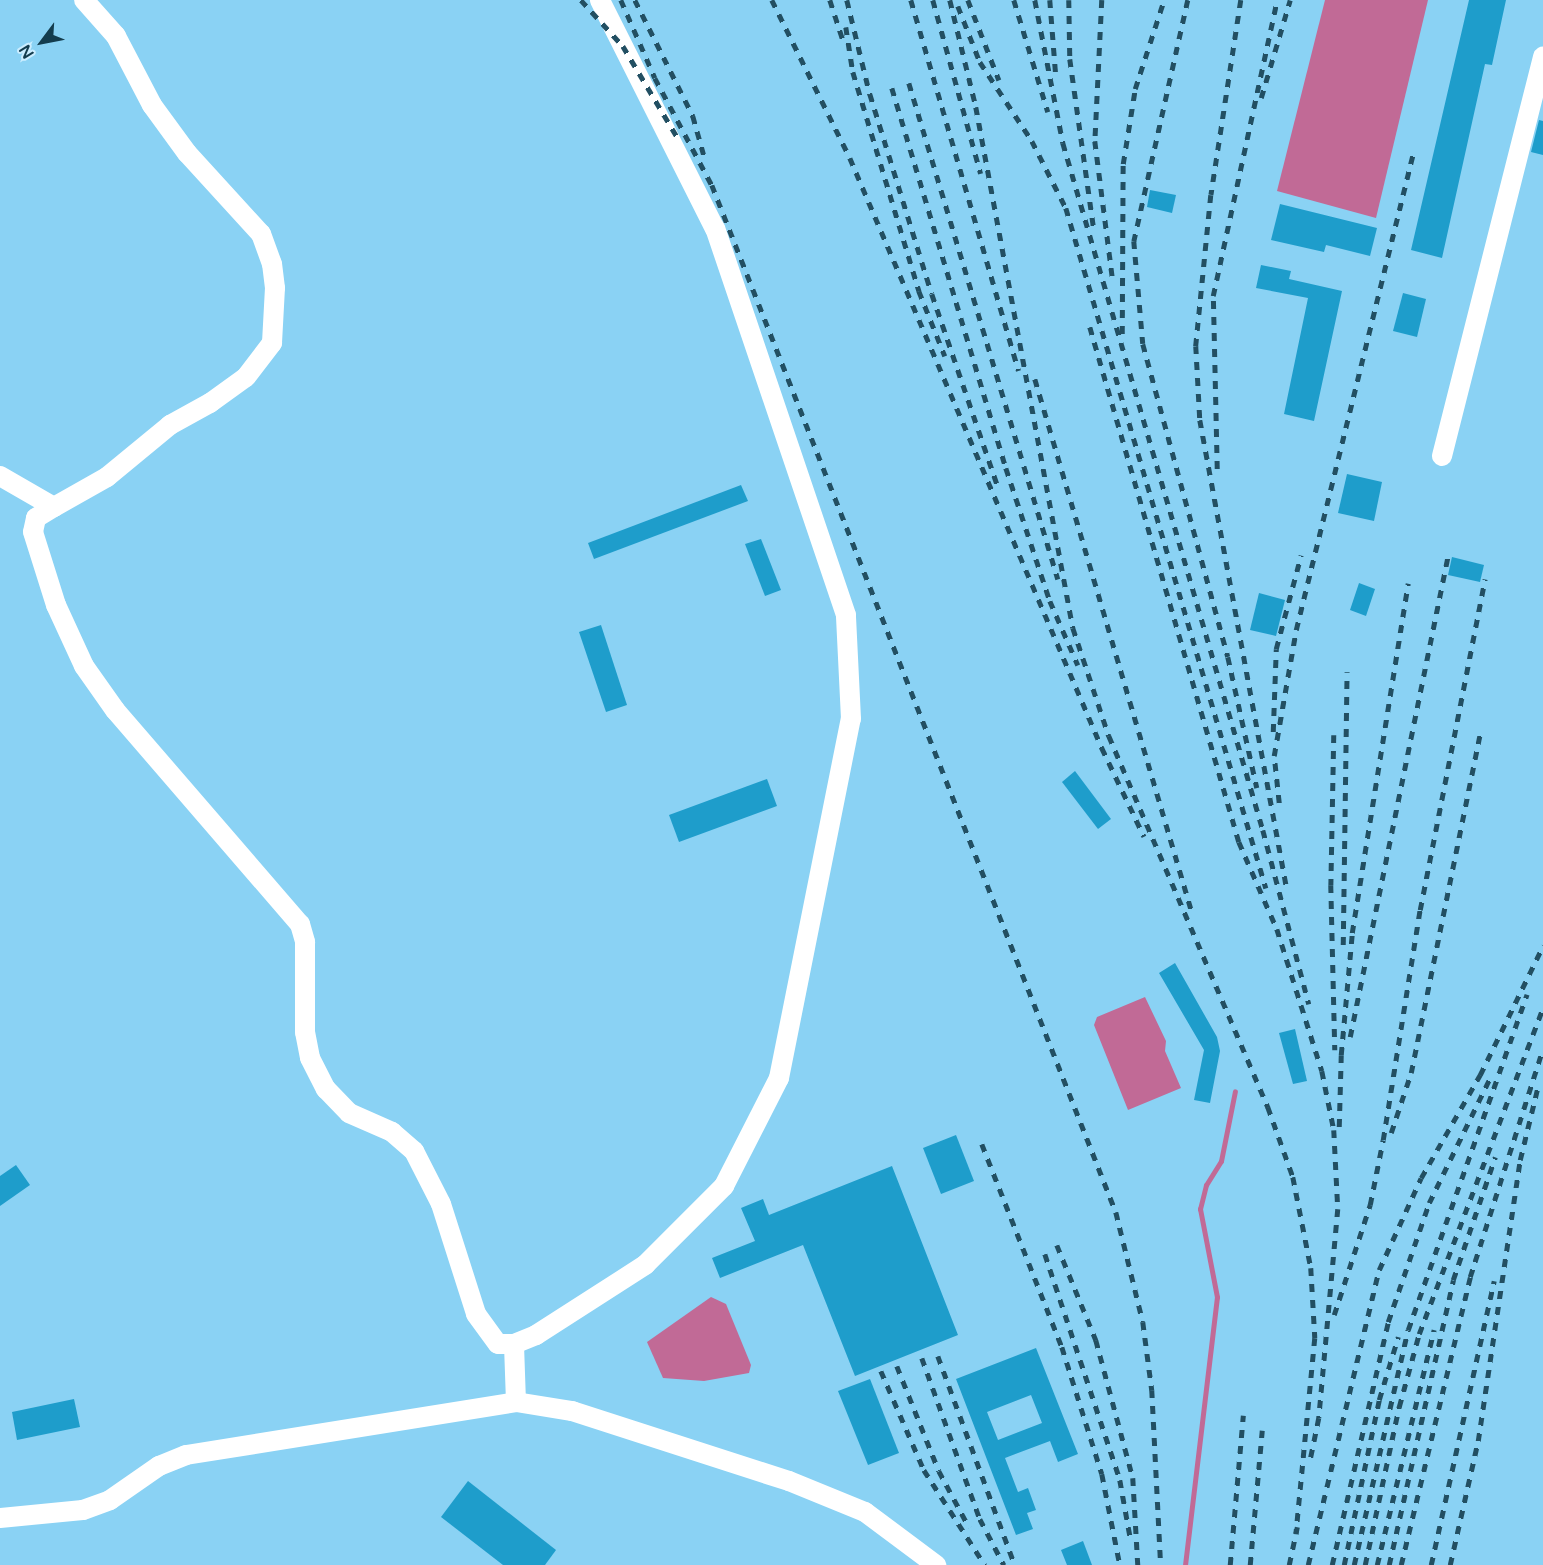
<!DOCTYPE html>
<style>
body{margin:0}
#map{position:relative;width:1543px;height:1565px;overflow:hidden;background:#8ad2f4;font-family:"Varela Round",sans-serif}
div>[style]{position:absolute}
.water>*{inset:0;background:#c16a96}
.stream>*{height:5px;margin:-2.5px;padding:0 2.5px;transform-origin:2.5px;border-radius:2.5px;background:#c16a96}
.building>*{inset:0;background:#1e9dcb}
.minor>*{height:20px;margin:-10px;padding:0 10px;transform-origin:10px;border-radius:10px;background:#fff}
.rail>*{height:4.5px;margin-top:-2.25px;transform-origin:0;background:repeating-linear-gradient(90deg,#224f62 0 8px,transparent 0 16px)}
span{translate:-50% -50%;white-space:nowrap;text-align:center;line-height:1.15;-webkit-text-stroke:4.5px #cbedff;paint-order:stroke}
.north{position:absolute;left:12px;top:12px;width:60px;height:60px;-webkit-text-stroke:4px #cbedff;paint-order:stroke;rotate:238deg;font-size:16px;font-weight:700;line-height:24px;text-align:center;color:#143d4e}
.north::after{content:'';display:block;margin:auto;width:21px;height:27px;background:#143d4e;clip-path:polygon(50% 0,100% 100%,50% 72%,0 100%)}
</style>
<div id="map">
<div class="water">
<i style="clip-path:polygon(1325px 0,1428px 0,1376px 218px,1277px 191px)"></i>
<i style="clip-path:polygon(1145px 997px,1166px 1041px,1165px 1051px,1181px 1088px,1128px 1110px,1094px 1025px,1097px 1017px)"></i>
<i style="clip-path:polygon(711px 1297px,726px 1304px,751px 1365px,749px 1373px,704px 1381px,663px 1378px,647px 1342px)"></i>
</div>
<div class="stream">
<i style="left:1185px;top:1565px;width:270px;rotate:-83.2deg"></i>
<i style="left:1217px;top:1297px;width:90px;rotate:-100.9deg"></i>
<i style="left:1200px;top:1209px;width:25px;rotate:-76deg"></i>
<i style="left:1206px;top:1185px;width:28px;rotate:-58deg"></i>
<i style="left:1221px;top:1161px;width:71px;rotate:-78.7deg"></i>
</div>
<div class="building">
<i style="clip-path:polygon(1469px 0,1506px 0,1492px 65px,1485px 64px,1442px 258px,1411px 250px)"></i>
<i style="clip-path:polygon(1539px 120px,1543px 121px,1543px 155px,1531px 152px)"></i>
<i style="clip-path:polygon(1150px 190px,1176px 195px,1172px 213px,1147px 207px)"></i>
<i style="clip-path:polygon(1280px 204px,1377px 228px,1370px 256px,1326px 245px,1324px 252px,1271px 240px)"></i>
<i style="clip-path:polygon(1261px 265px,1291px 271px,1289px 279px,1342px 291px,1314px 421px,1284px 414px,1308px 298px,1256px 288px)"></i>
<i style="clip-path:polygon(1403px 293px,1426px 299px,1417px 337px,1393px 331px)"></i>
<i style="clip-path:polygon(1347px 474px,1382px 482px,1374px 521px,1338px 513px)"></i>
<i style="clip-path:polygon(741px 485px,748px 501px,594px 559px,588px 543px)"></i>
<i style="clip-path:polygon(761px 539px,781px 590px,765px 596px,745px 544px)"></i>
<i style="clip-path:polygon(1452px 557px,1484px 565px,1480px 582px,1448px 575px)"></i>
<i style="clip-path:polygon(1359px 583px,1375px 589px,1366px 616px,1350px 610px)"></i>
<i style="clip-path:polygon(1259px 593px,1285px 600px,1276px 636px,1250px 630px)"></i>
<i style="clip-path:polygon(601px 625px,627px 705px,606px 712px,579px 632px)"></i>
<i style="clip-path:polygon(1075px 771px,1111px 819px,1098px 829px,1062px 782px)"></i>
<i style="clip-path:polygon(767px 779px,777px 806px,679px 842px,669px 815px)"></i>
<i style="clip-path:polygon(1175px 963px,1217px 1037px,1220px 1051px,1210px 1103px,1194px 1100px,1204px 1050px,1159px 973px)"></i>
<i style="clip-path:polygon(1295px 1029px,1307px 1081px,1293px 1084px,1279px 1033px)"></i>
<i style="clip-path:polygon(956px 1135px,974px 1181px,941px 1194px,923px 1148px)"></i>
<i style="clip-path:polygon(16px 1165px,30px 1185px,0 1206px,0 1176px)"></i>
<i style="clip-path:polygon(892px 1166px,958px 1335px,855px 1376px,803px 1245px,720px 1278px,712px 1258px,755px 1241px,741px 1208px,763px 1199px,769px 1215px)"></i>
<i style="clip-path:polygon(evenodd,1036px 1348px,1078px 1454px,1058px 1462px,1050px 1441px,1005px 1458px,1018px 1492px,1028px 1488px,1036px 1510px,1027px 1513px,1033px 1529px,1016px 1535px,956px 1379px,1036px 1348px,1031px 1395px,1042px 1423px,998px 1440px,987px 1412px,1031px 1395px)"></i>
<i style="clip-path:polygon(870px 1379px,899px 1453px,868px 1465px,838px 1391px)"></i>
<i style="clip-path:polygon(74px 1399px,80px 1427px,17px 1440px,12px 1412px)"></i>
<i style="clip-path:polygon(468px 1481px,556px 1550px,545px 1565px,503px 1565px,441px 1517px)"></i>
<i style="clip-path:polygon(1083px 1541px,1092px 1565px,1067px 1565px,1061px 1550px)"></i>
</div>
<div class="minor">
<i style="left:1442px;top:456px;width:412px;rotate:-75.8deg"></i>
<i style="left:0;top:476px;width:62px;rotate:29.9deg"></i>
<i style="left:54px;top:507px;width:61px;rotate:-29.5deg"></i>
<i style="left:107px;top:477px;width:82px;rotate:-39.5deg"></i>
<i style="left:170px;top:425px;width:46px;rotate:-28.8deg"></i>
<i style="left:210px;top:403px;width:44px;rotate:-35.8deg"></i>
<i style="left:246px;top:377px;width:43px;rotate:-52.6deg"></i>
<i style="left:272px;top:343px;width:55px;rotate:-86.9deg"></i>
<i style="left:275px;top:288px;width:24px;rotate:-97deg"></i>
<i style="left:272px;top:264px;width:32px;rotate:-110deg"></i>
<i style="left:261px;top:234px;width:110px;rotate:-132.4deg"></i>
<i style="left:187px;top:153px;width:59px;rotate:-126.1deg"></i>
<i style="left:152px;top:105px;width:78px;rotate:-117.6deg"></i>
<i style="left:116px;top:36px;width:48px;rotate:-131.6deg"></i>
<i style="left:54px;top:507px;width:21px;rotate:149deg"></i>
<i style="left:36px;top:518px;width:14px;rotate:102deg"></i>
<i style="left:33px;top:532px;width:77px;rotate:72.5deg"></i>
<i style="left:56px;top:605px;width:67px;rotate:65.3deg"></i>
<i style="left:84px;top:666px;width:54px;rotate:54.8deg"></i>
<i style="left:115px;top:710px;width:283px;rotate:49.2deg"></i>
<i style="left:300px;top:924px;width:19px;rotate:74deg"></i>
<i style="left:305px;top:942px;width:90px;rotate:90deg"></i>
<i style="left:305px;top:1032px;width:26px;rotate:79deg"></i>
<i style="left:310px;top:1058px;width:35px;rotate:63deg"></i>
<i style="left:326px;top:1089px;width:33px;rotate:46deg"></i>
<i style="left:349px;top:1113px;width:47px;rotate:23.8deg"></i>
<i style="left:392px;top:1132px;width:29px;rotate:41deg"></i>
<i style="left:414px;top:1151px;width:59px;rotate:63deg"></i>
<i style="left:441px;top:1204px;width:115px;rotate:72.3deg"></i>
<i style="left:476px;top:1314px;width:37px;rotate:54deg"></i>
<i style="left:498px;top:1344px;width:16px"></i>
<i style="left:516px;top:1402px;width:58px;rotate:-92deg"></i>
<i style="left:514px;top:1344px;width:24px;rotate:-22deg"></i>
<i style="left:536px;top:1335px;width:130px;rotate:-32.7deg"></i>
<i style="left:645px;top:1265px;width:112px;rotate:-45deg"></i>
<i style="left:724px;top:1186px;width:121px;rotate:-63deg"></i>
<i style="left:779px;top:1078px;width:366px;rotate:-78.7deg"></i>
<i style="left:851px;top:719px;width:104px;rotate:-92.8deg"></i>
<i style="left:846px;top:615px;width:408px;rotate:-108.7deg"></i>
<i style="left:715px;top:229px;width:256px;rotate:-116.7deg"></i>
<i style="left:0;top:1518px;width:83px;rotate:-5.5deg"></i>
<i style="left:83px;top:1510px;width:29px;rotate:-20deg"></i>
<i style="left:110px;top:1500px;width:60px;rotate:-34.8deg"></i>
<i style="left:159px;top:1466px;width:29px;rotate:-22deg"></i>
<i style="left:186px;top:1455px;width:334px;rotate:-9.1deg"></i>
<i style="left:516px;top:1402px;width:57px;rotate:9.1deg"></i>
<i style="left:572px;top:1411px;width:228px;rotate:17.9deg"></i>
<i style="left:789px;top:1481px;width:82px;rotate:22.2deg"></i>
<i style="left:865px;top:1512px;width:89px;rotate:36.7deg"></i>
</div>
<div class="rail">
<i style="left:581px;top:0;width:62px;rotate:47.6deg"></i>
<i style="left:623px;top:46px;width:109px;rotate:59.2deg"></i>
<i style="left:621px;top:0;width:85px;rotate:66.4deg"></i>
<i style="left:655px;top:78px;width:121px;rotate:62deg"></i>
<i style="left:712px;top:185px;width:1104px;rotate:68.53deg"></i>
<i style="left:1116px;top:1212px;width:113px;rotate:76.2deg"></i>
<i style="left:1143px;top:1322px;width:69px;rotate:82.5deg"></i>
<i style="left:1152px;top:1390px;width:175px;rotate:87.1deg"></i>
<i style="left:635px;top:0;width:130px;rotate:63.4deg"></i>
<i style="left:693px;top:116px;width:45px;rotate:74.4deg"></i>
<i style="left:772px;top:0;width:176px;rotate:63.7deg"></i>
<i style="left:850px;top:158px;width:642px;rotate:66.87deg"></i>
<i style="left:1102px;top:748px;width:98px;rotate:64.5deg"></i>
<i style="left:830px;top:0;width:42px;rotate:72deg"></i>
<i style="left:847px;top:0;width:97px;rotate:76.3deg"></i>
<i style="left:870px;top:94px;width:209px;rotate:72.8deg"></i>
<i style="left:932px;top:294px;width:207px;rotate:71.1deg"></i>
<i style="left:911px;top:0;width:386px;rotate:73.8deg"></i>
<i style="left:933px;top:0;width:180px;rotate:74.6deg"></i>
<i style="left:950px;top:0;width:110px;rotate:76.3deg"></i>
<i style="left:976px;top:107px;width:530px;rotate:79.45deg"></i>
<i style="left:1073px;top:628px;width:114px;rotate:71.6deg"></i>
<i style="left:1109px;top:736px;width:404px;rotate:66.8deg"></i>
<i style="left:1268px;top:1107px;width:74px;rotate:70.3deg"></i>
<i style="left:1293px;top:1177px;width:93px;rotate:78.8deg"></i>
<i style="left:1311px;top:1268px;width:70px;rotate:86.7deg"></i>
<i style="left:1315px;top:1338px;width:197px;rotate:95.5deg"></i>
<i style="left:968px;top:0;width:86px;rotate:68.8deg"></i>
<i style="left:1014px;top:0;width:117px;rotate:73.1deg"></i>
<i style="left:1035px;top:0;width:146px;rotate:78.9deg"></i>
<i style="left:1063px;top:143px;width:716px;rotate:73.77deg"></i>
<i style="left:1263px;top:830px;width:180px;rotate:75.2deg"></i>
<i style="left:1050px;top:0;width:77px;rotate:85.5deg"></i>
<i style="left:1069px;top:0;width:59px;rotate:89deg"></i>
<i style="left:1070px;top:59px;width:173px;rotate:82deg"></i>
<i style="left:1102px;top:0;width:141px;rotate:92.8deg"></i>
<i style="left:1095px;top:141px;width:141px;rotate:82.7deg"></i>
<i style="left:1188px;top:0;width:247px;rotate:102.6deg"></i>
<i style="left:1134px;top:241px;width:103px;rotate:85deg"></i>
<i style="left:1143px;top:344px;width:324px;rotate:74.8deg"></i>
<i style="left:1228px;top:657px;width:134px;rotate:77.5deg"></i>
<i style="left:1241px;top:0;width:197px;rotate:98.7deg"></i>
<i style="left:1211px;top:195px;width:152px;rotate:95.7deg"></i>
<i style="left:1196px;top:346px;width:74px;rotate:86.9deg"></i>
<i style="left:1200px;top:420px;width:476px;rotate:79.5deg"></i>
<i style="left:958px;top:6px;width:60px;rotate:68.6deg"></i>
<i style="left:980px;top:62px;width:95px;rotate:56.6deg"></i>
<i style="left:1032px;top:141px;width:75px;rotate:63.1deg"></i>
<i style="left:1066px;top:208px;width:709px;rotate:73.61deg"></i>
<i style="left:846px;top:27px;width:46px;rotate:81.2deg"></i>
<i style="left:853px;top:72px;width:229px;rotate:73.2deg"></i>
<i style="left:919px;top:291px;width:70px;rotate:68.2deg"></i>
<i style="left:909px;top:83px;width:518px;rotate:73.28deg"></i>
<i style="left:892px;top:88px;width:397px;rotate:73.3deg"></i>
<i style="left:1006px;top:468px;width:140px;rotate:71.7deg"></i>
<i style="left:1050px;top:601px;width:70px;rotate:66.4deg"></i>
<i style="left:1261px;top:98px;width:102px;rotate:-73.5deg"></i>
<i style="left:1090px;top:327px;width:536px;rotate:73.86deg"></i>
<i style="left:1239px;top:842px;width:95px;rotate:66.4deg"></i>
<i style="left:1277px;top:929px;width:149px;rotate:72.4deg"></i>
<i style="left:1322px;top:1071px;width:60px;rotate:78.5deg"></i>
<i style="left:1334px;top:1130px;width:79px;rotate:87.1deg"></i>
<i style="left:1338px;top:1209px;width:210px;rotate:95.2deg"></i>
<i style="left:1319px;top:1418px;width:45px;rotate:101.6deg"></i>
<i style="left:1122px;top:334px;width:170px;rotate:-89.7deg"></i>
<i style="left:1123px;top:164px;width:76px;rotate:-80.9deg"></i>
<i style="left:1135px;top:89px;width:94px;rotate:-72deg"></i>
<i style="left:1035px;top:379px;width:556px;rotate:73.59deg"></i>
<i style="left:1217px;top:469px;width:173px;rotate:-91.3deg"></i>
<i style="left:1213px;top:296px;width:303px;rotate:-77.8deg"></i>
<i style="left:1273px;top:732px;width:83px;rotate:-87.9deg"></i>
<i style="left:1276px;top:649px;width:97px;rotate:-75.1deg"></i>
<i style="left:1334px;top:735px;width:150px;rotate:91.1deg"></i>
<i style="left:1331px;top:885px;width:165px;rotate:88.6deg"></i>
<i style="left:1279px;top:803px;width:47px;rotate:-96.1deg"></i>
<i style="left:1274px;top:756px;width:128px;rotate:-80.1deg"></i>
<i style="left:1296px;top:630px;width:494px;rotate:-76.2deg"></i>
<i style="left:1343px;top:945px;width:273px;rotate:-89.2deg"></i>
<i style="left:1350px;top:1037px;width:491px;rotate:-78.5deg"></i>
<i style="left:1339px;top:1127px;width:72px;rotate:-88.4deg"></i>
<i style="left:1341px;top:1055px;width:122px;rotate:-84.8deg"></i>
<i style="left:1352px;top:933px;width:354px;rotate:-80.9deg"></i>
<i style="left:1391px;top:1133px;width:63px;rotate:-71.6deg"></i>
<i style="left:1411px;top:1073px;width:351px;rotate:-78.5deg"></i>
<i style="left:982px;top:1144px;width:218px;rotate:68.5deg"></i>
<i style="left:1062px;top:1347px;width:133px;rotate:72.5deg"></i>
<i style="left:1102px;top:1474px;width:93px;rotate:78.8deg"></i>
<i style="left:1057px;top:1245px;width:103px;rotate:67.7deg"></i>
<i style="left:1096px;top:1340px;width:143px;rotate:75deg"></i>
<i style="left:1133px;top:1478px;width:87px;rotate:86.7deg"></i>
<i style="left:1045px;top:1254px;width:238px;rotate:71.6deg"></i>
<i style="left:1120px;top:1480px;width:62px;rotate:79.8deg"></i>
<i style="left:1334px;top:1315px;width:116px;rotate:-71.9deg"></i>
<i style="left:1370px;top:1205px;width:66px;rotate:-78.7deg"></i>
<i style="left:1383px;top:1140px;width:233px;rotate:-80.9deg"></i>
<i style="left:1420px;top:910px;width:337px;rotate:-78.9deg"></i>
<i style="left:938px;top:1356px;width:223px;rotate:69.8deg"></i>
<i style="left:922px;top:1358px;width:171px;rotate:70.2deg"></i>
<i style="left:980px;top:1519px;width:52px;rotate:62.4deg"></i>
<i style="left:897px;top:1366px;width:113px;rotate:68.2deg"></i>
<i style="left:939px;top:1471px;width:64px;rotate:61.8deg"></i>
<i style="left:881px;top:1371px;width:108px;rotate:66.5deg"></i>
<i style="left:924px;top:1470px;width:113px;rotate:57.3deg"></i>
<i style="left:1230px;top:1565px;width:150px;rotate:-85deg"></i>
<i style="left:1250px;top:1565px;width:135px;rotate:-84.9deg"></i>
<i style="left:1289px;top:1565px;width:39px;rotate:-78deg"></i>
<i style="left:1308px;top:1565px;width:303px;rotate:-76.5deg"></i>
<i style="left:1379px;top:1270px;width:101px;rotate:-65.5deg"></i>
<i style="left:1421px;top:1178px;width:119px;rotate:-60.2deg"></i>
<i style="left:1480px;top:1075px;width:144px;rotate:-64deg"></i>
<i style="left:1332px;top:1565px;width:249px;rotate:-77deg"></i>
<i style="left:1388px;top:1322px;width:126px;rotate:-71deg"></i>
<i style="left:1429px;top:1203px;width:137px;rotate:-64deg"></i>
<i style="left:1344px;top:1565px;width:169px;rotate:-78deg"></i>
<i style="left:1379px;top:1400px;width:66px;rotate:-73.2deg"></i>
<i style="left:1354px;top:1565px;width:241px;rotate:-77.1deg"></i>
<i style="left:1408px;top:1330px;width:356px;rotate:-70.5deg"></i>
<i style="left:1365px;top:1565px;width:162px;rotate:-77.9deg"></i>
<i style="left:1399px;top:1407px;width:76px;rotate:-74.7deg"></i>
<i style="left:1419px;top:1334px;width:349px;rotate:-69.2deg"></i>
<i style="left:1377px;top:1565px;width:242px;rotate:-76.4deg"></i>
<i style="left:1389px;top:1565px;width:292px;rotate:-77.3deg"></i>
<i style="left:1453px;top:1280px;width:130px;rotate:-71.1deg"></i>
<i style="left:1401px;top:1565px;width:296px;rotate:-76.5deg"></i>
<i style="left:1470px;top:1277px;width:240px;rotate:-72.3deg"></i>
<i style="left:1431px;top:1565px;width:291px;rotate:-77.5deg"></i>
<i style="left:1450px;top:1565px;width:127px;rotate:-77.3deg"></i>
<i style="left:1478px;top:1441px;width:284px;rotate:-81.5deg"></i>
<i style="left:1520px;top:1160px;width:76px;rotate:-76.3deg"></i>
</div>
<div class="north">N</div>
</div>
